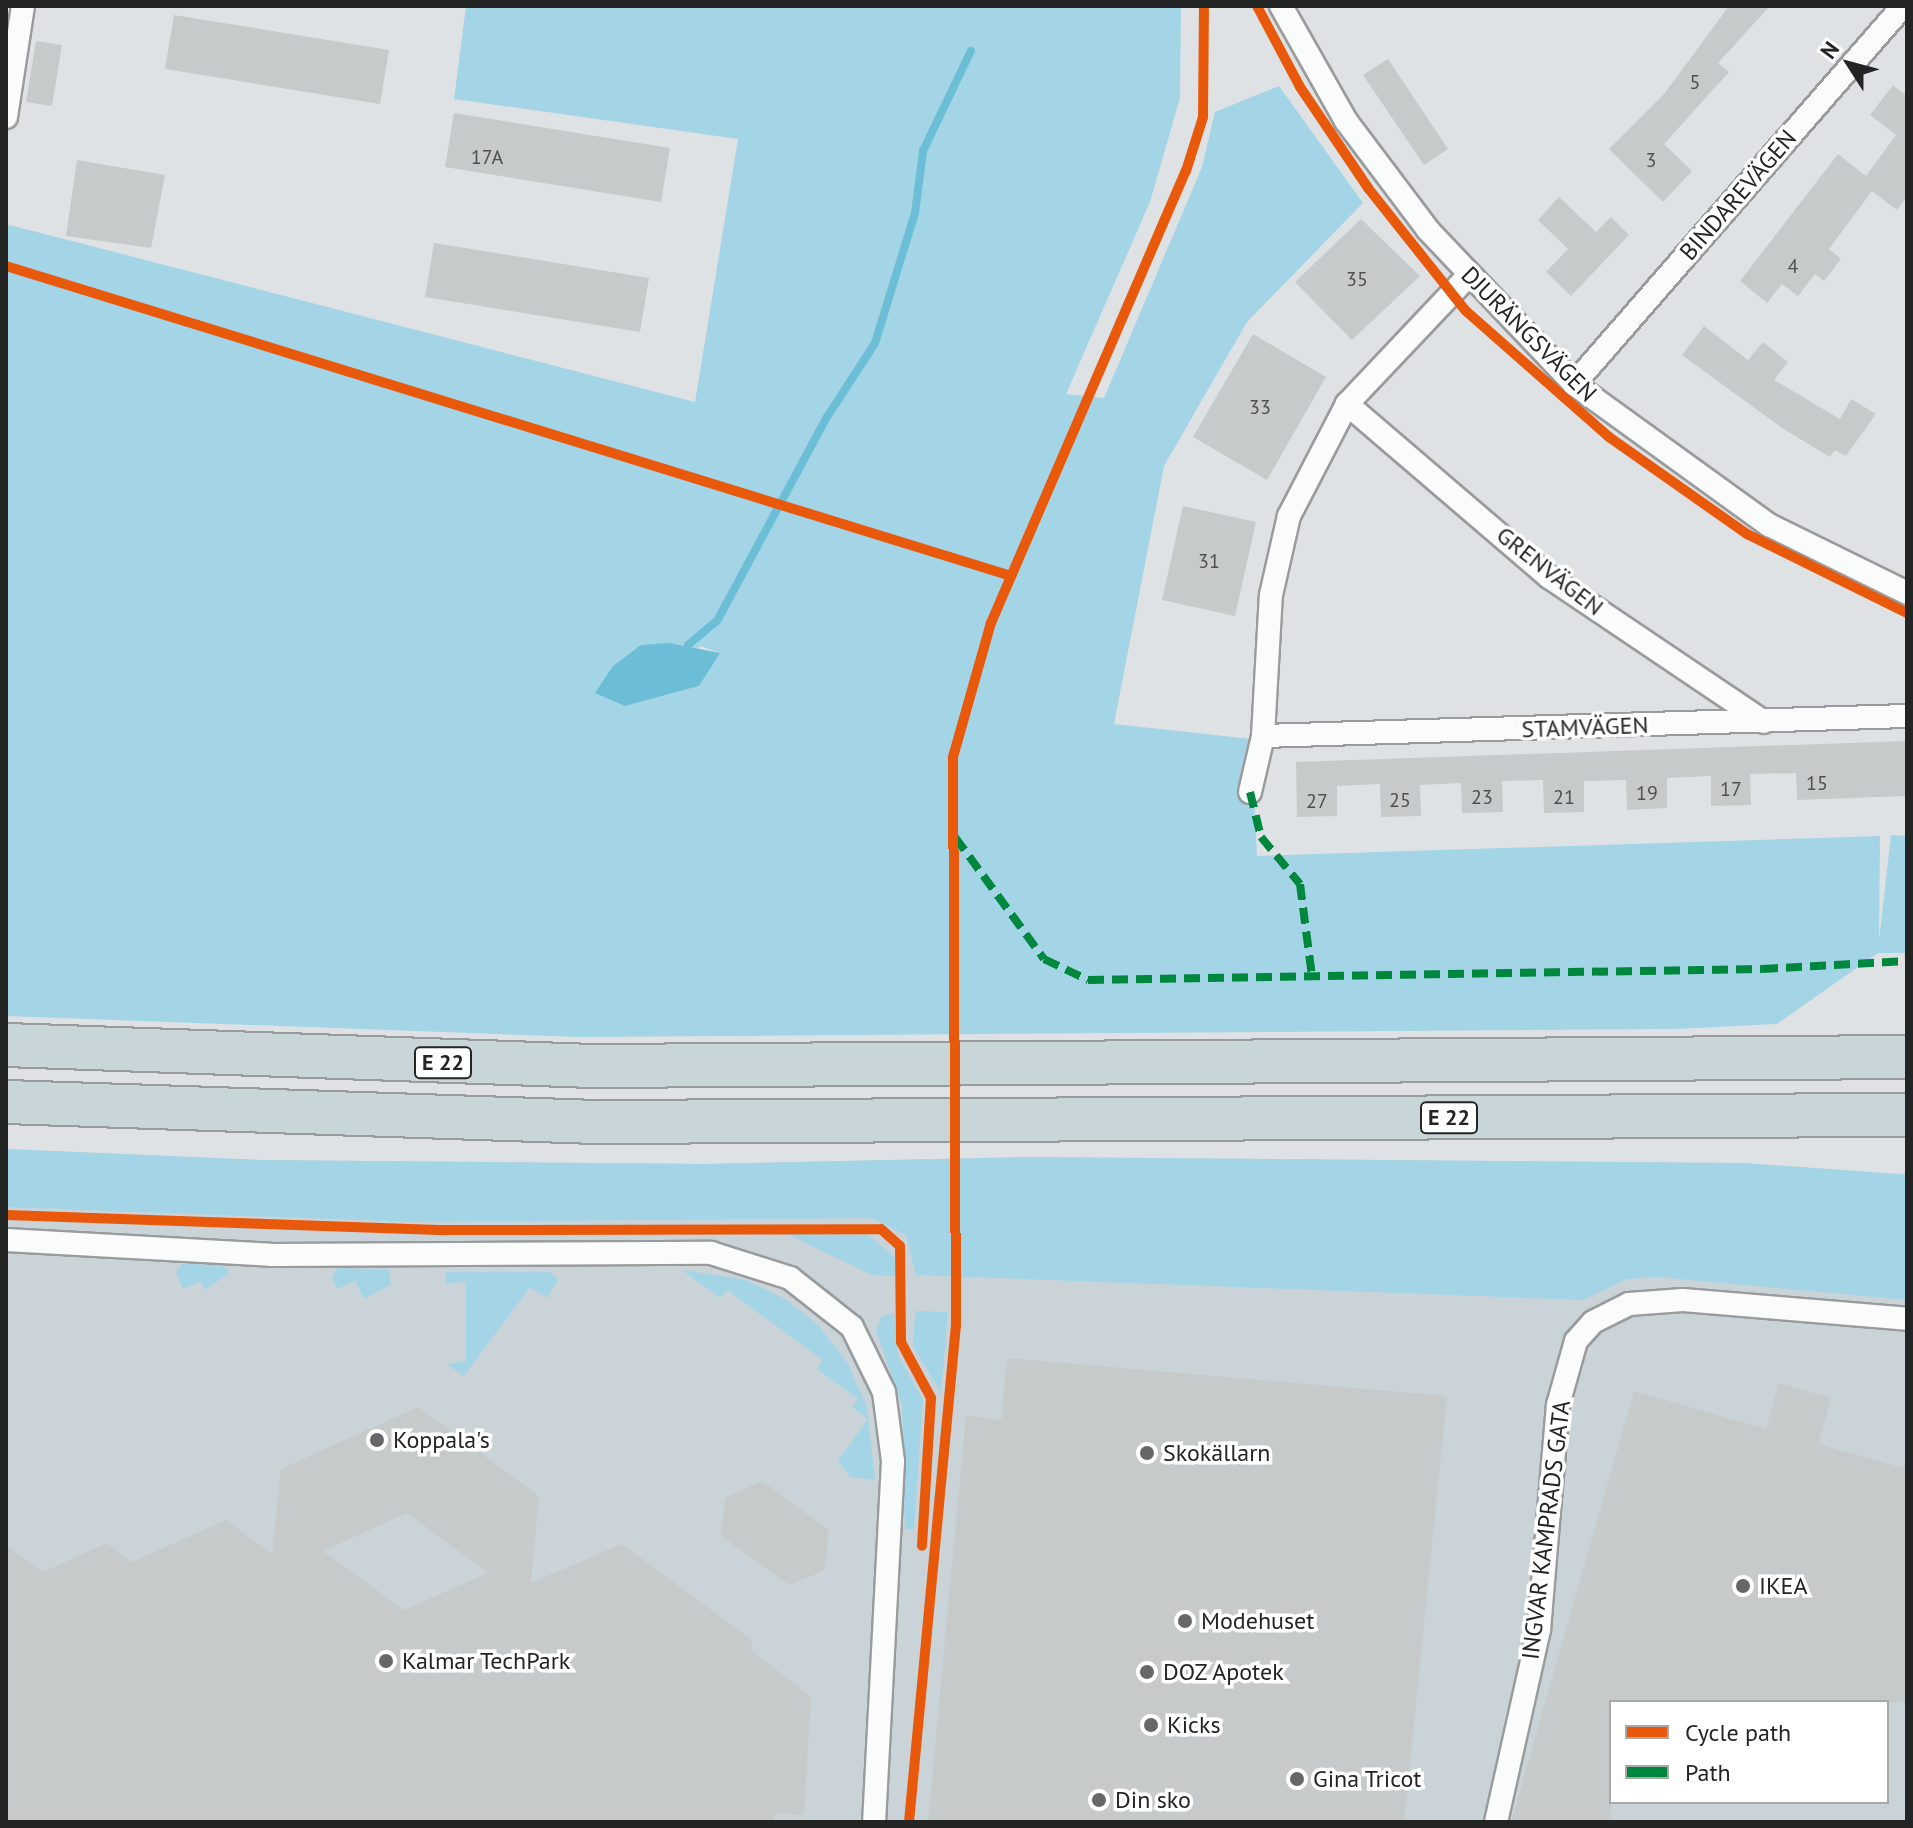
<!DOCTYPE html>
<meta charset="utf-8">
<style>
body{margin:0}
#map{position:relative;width:1913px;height:1828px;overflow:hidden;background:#dfe2e4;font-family:"PT Sans",sans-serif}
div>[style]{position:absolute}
.built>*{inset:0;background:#cad3d7}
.green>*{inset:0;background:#a3d5e7}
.water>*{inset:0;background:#6cbdd6}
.stream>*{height:8px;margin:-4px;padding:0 4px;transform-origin:4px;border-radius:4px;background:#6cbdd6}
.building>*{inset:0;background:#c7cacb}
.roads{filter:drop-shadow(2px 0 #999b9c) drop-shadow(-2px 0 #999b9c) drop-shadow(0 2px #999b9c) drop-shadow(0 -2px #999b9c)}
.minor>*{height:22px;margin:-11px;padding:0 11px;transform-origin:11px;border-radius:11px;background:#fafbfb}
.motorway>*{height:42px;margin:-21px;padding:0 21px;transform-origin:21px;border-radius:21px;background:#c8d5d9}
.quiet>*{height:8px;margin-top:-4px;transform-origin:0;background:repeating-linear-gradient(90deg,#00873e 0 16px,transparent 0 24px)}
.cycleway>*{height:10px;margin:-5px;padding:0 5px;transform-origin:5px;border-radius:5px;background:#e8590c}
.dots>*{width:22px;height:22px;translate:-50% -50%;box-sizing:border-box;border:4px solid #fff;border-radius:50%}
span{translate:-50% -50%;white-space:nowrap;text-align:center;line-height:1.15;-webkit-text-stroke:7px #fff;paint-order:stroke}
.number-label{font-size:20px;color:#4e5050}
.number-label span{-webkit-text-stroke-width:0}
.shield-label span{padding:2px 6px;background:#fff;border:2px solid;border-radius:6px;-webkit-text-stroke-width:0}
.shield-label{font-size:22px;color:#232525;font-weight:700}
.street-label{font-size:24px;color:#232525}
.poi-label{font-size:24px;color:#232525}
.left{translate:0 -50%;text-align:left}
.frame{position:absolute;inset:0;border:8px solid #232525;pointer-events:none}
.legend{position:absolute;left:1609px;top:1700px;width:280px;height:104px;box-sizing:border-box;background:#fff;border:2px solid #a7a8a8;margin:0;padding:10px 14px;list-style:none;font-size:24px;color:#232525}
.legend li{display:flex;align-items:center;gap:16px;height:40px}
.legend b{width:40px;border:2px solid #a7a8a8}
.north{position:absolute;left:1809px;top:24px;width:80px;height:80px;-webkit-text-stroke:6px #fff;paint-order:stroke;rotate:306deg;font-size:22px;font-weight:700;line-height:32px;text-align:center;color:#232525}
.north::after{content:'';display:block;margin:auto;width:28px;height:36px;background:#232525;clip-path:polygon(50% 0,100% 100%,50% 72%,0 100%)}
</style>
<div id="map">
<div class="built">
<i style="clip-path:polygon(evenodd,6px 1149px,260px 1160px,705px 1164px,1026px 1157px,1742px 1163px,1907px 1175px,1907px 1822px,6px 1822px,6px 1149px,1611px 1702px,1887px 1702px,1887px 1802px,1611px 1802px,1611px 1702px)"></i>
</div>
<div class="green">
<i style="clip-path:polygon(evenodd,466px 6px,1181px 6px,1180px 98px,1150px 202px,1066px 394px,1104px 398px,1202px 167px,1215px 112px,1279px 86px,1363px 203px,1247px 322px,1164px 466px,1114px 724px,1251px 739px,1257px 856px,1880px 836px,1879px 940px,1891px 835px,1907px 836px,1907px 953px,1878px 953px,1777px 1024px,1675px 1029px,579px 1037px,6px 1016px,6px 224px,695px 402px,738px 139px,454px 99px,466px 6px,701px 646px,719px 653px,699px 686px,625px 706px,701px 646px)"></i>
<i style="clip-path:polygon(6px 1149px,260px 1160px,705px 1164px,1026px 1157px,1742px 1163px,1900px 1174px,1907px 1175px,1907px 1300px,1658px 1277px,1627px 1279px,1583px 1300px,916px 1275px,906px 1235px,871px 1218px,414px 1222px,6px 1207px)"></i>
<i style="clip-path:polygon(787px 1234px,868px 1235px,895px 1257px,895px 1276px,872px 1275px)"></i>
<i style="clip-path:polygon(182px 1264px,223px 1265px,229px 1273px,205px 1290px,201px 1281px,183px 1289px,176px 1272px)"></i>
<i style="clip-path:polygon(338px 1268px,389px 1270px,391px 1284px,364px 1299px,355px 1281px,337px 1289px,332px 1277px)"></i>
<i style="clip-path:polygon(682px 1270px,746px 1280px,787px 1300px,819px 1326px,848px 1364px,867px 1407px,875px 1480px,850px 1477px,838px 1461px,868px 1419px,852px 1407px,858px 1399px,817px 1369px,823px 1360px,727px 1290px,720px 1298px)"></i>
<i style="clip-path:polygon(446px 1272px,550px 1272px,558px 1279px,547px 1298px,530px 1287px,464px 1376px,447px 1364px,466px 1361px,466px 1282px,446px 1283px)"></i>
<i style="clip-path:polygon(915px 1311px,948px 1312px,941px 1393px,913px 1346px)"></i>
<i style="clip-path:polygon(894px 1313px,898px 1355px,923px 1400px,914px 1530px,905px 1529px,902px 1404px,876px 1331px,881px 1317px)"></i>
</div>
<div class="water">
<i style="clip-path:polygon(669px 643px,720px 653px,699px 686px,625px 706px,595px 693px,613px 666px,641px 645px)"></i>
</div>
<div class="stream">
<i style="left:688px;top:645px;width:38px;rotate:-40deg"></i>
<i style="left:717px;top:621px;width:232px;rotate:-61.7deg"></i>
<i style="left:827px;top:417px;width:88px;rotate:-57deg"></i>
<i style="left:875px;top:343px;width:136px;rotate:-72.9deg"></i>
<i style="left:915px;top:213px;width:63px;rotate:-82.6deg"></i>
<i style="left:923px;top:151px;width:111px;rotate:-64.4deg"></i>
</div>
<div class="building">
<i style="clip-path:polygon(1729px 6px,1770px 6px,1718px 63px,1729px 72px,1664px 144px,1692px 171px,1663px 202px,1609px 149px,1664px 94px)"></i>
<i style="clip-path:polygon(174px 15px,389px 50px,380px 104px,165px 69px)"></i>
<i style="clip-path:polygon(36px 41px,62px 45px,52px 106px,26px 102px)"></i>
<i style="clip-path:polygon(1388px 59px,1448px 149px,1424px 165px,1363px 75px)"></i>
<i style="clip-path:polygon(1893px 85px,1907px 96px,1907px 196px,1897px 210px,1872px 191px,1829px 249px,1841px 259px,1824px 281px,1815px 274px,1798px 296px,1782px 284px,1767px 303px,1740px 281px,1838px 154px,1866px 176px,1896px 135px,1870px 115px)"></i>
<i style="clip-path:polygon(454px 113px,670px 148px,661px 202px,445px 167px)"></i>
<i style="clip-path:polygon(77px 160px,165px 175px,151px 248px,66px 236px)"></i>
<i style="clip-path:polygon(1559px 197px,1596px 232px,1611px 217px,1629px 235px,1571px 296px,1546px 272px,1568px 249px,1538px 220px)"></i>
<i style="clip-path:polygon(1361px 219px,1420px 276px,1352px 340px,1295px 282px)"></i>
<i style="clip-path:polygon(434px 243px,649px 278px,640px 332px,425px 297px)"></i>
<i style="clip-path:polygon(1704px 326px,1748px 360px,1763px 342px,1788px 362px,1774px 380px,1840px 419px,1851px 399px,1876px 414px,1846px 456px,1835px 450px,1830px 457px,1782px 428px,1682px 355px)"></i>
<i style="clip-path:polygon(1253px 334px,1326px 377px,1267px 480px,1193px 437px)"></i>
<i style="clip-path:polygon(1183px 506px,1256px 522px,1235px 616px,1162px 600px)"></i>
<i style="clip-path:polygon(1907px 741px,1907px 796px,1797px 800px,1796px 773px,1750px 774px,1751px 805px,1711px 806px,1711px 776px,1667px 778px,1667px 808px,1627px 810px,1626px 780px,1584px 781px,1584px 812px,1544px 813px,1543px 780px,1502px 781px,1503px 812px,1462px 813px,1461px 783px,1420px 785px,1421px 816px,1381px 817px,1380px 784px,1337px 786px,1337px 816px,1297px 817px,1296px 762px)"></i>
<i style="clip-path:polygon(1007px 1358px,1447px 1396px,1404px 1822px,928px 1822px,966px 1415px,1001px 1420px)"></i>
<i style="clip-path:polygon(1779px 1383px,1831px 1398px,1818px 1444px,1907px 1469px,1907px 1702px,1611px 1702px,1611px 1822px,1511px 1822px,1634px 1391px,1766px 1429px)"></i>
<i style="clip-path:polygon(evenodd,418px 1407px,539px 1496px,531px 1583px,622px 1544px,752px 1640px,751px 1650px,811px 1697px,804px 1815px,775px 1813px,774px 1822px,6px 1822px,6px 1545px,43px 1572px,107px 1543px,132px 1562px,226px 1520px,272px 1554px,281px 1469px,418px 1407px,407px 1513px,488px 1573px,404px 1610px,323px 1551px,407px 1513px)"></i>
<i style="clip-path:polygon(762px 1481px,829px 1530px,825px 1570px,789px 1585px,721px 1536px,725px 1498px)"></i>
</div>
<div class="roads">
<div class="minor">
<i style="left:1281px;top:6px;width:132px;rotate:60.5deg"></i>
<i style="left:1346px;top:121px;width:136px;rotate:53deg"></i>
<i style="left:1428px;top:230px;width:212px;rotate:46.5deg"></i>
<i style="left:1574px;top:384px;width:241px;rotate:35.9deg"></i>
<i style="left:1769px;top:525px;width:154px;rotate:26.2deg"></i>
<i style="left:6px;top:117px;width:112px;rotate:-81.3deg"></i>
<i style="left:1574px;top:384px;width:501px;rotate:-48.96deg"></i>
<i style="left:1347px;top:404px;width:266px;rotate:40.6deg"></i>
<i style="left:1549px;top:577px;width:259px;rotate:34deg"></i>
<i style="left:1263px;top:736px;width:644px;rotate:-1.78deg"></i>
<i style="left:1250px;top:792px;width:57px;rotate:-76.9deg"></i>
<i style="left:1263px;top:736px;width:141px;rotate:-86.8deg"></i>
<i style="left:1271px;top:595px;width:81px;rotate:-77.2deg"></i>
<i style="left:1289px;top:516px;width:126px;rotate:-62.6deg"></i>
<i style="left:1347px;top:404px;width:176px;rotate:-46.6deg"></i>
<i style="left:6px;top:1240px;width:265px;rotate:3.2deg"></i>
<i style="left:271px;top:1255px;width:440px;rotate:-0.3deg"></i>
<i style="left:711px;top:1253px;width:83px;rotate:17.6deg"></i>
<i style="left:790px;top:1278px;width:79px;rotate:38.3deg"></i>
<i style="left:852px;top:1327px;width:72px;rotate:63.8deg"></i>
<i style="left:884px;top:1392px;width:70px;rotate:82.6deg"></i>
<i style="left:893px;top:1461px;width:361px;rotate:93deg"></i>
<i style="left:1496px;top:1822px;width:197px;rotate:-77.4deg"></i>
<i style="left:1539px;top:1630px;width:226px;rotate:-85.2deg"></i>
<i style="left:1558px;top:1405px;width:66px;rotate:-74.3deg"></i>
<i style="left:1576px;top:1341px;width:25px;rotate:-48deg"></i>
<i style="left:1593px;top:1322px;width:40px;rotate:-26.6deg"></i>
<i style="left:1629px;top:1304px;width:54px;rotate:-4.2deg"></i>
<i style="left:1683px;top:1300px;width:225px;rotate:4.8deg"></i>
</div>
<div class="motorway">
<i style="left:6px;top:1045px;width:587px;rotate:2.05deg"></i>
<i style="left:593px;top:1066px;width:1314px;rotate:-0.39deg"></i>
<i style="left:6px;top:1102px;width:591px;rotate:1.94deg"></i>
<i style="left:597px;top:1122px;width:1310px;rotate:-0.31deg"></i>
</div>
</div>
<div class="quiet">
<i style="left:1250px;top:792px;width:46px;rotate:76.3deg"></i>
<i style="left:1261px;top:837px;width:61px;rotate:50.3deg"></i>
<i style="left:1300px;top:884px;width:94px;rotate:82.6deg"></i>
<i style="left:955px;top:837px;width:151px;rotate:53.9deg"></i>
<i style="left:1044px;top:959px;width:49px;rotate:25.5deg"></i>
<i style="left:1088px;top:980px;width:674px;rotate:-0.94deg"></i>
<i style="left:1762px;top:969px;width:145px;rotate:-3.2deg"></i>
</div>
<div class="cycleway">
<i style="left:1257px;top:6px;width:92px;rotate:62deg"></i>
<i style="left:1300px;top:87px;width:122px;rotate:56deg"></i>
<i style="left:1368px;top:188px;width:157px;rotate:51.5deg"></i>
<i style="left:1466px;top:311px;width:191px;rotate:41.4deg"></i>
<i style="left:1609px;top:437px;width:169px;rotate:35.1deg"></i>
<i style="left:1747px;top:534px;width:178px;rotate:26.3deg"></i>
<i style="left:6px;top:266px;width:1052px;rotate:17.14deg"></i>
<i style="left:6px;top:1215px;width:440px;rotate:2deg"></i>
<i style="left:446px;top:1230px;width:435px;rotate:-0.1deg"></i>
<i style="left:881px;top:1229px;width:25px;rotate:42deg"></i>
<i style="left:900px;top:1246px;width:96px;rotate:89.4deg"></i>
<i style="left:901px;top:1342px;width:64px;rotate:61.8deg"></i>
<i style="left:931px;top:1398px;width:148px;rotate:93.5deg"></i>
<i style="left:909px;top:1822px;width:499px;rotate:-84.6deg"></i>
<i style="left:956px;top:1325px;width:568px;rotate:-90.3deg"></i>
<i style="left:953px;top:757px;width:139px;rotate:-74.2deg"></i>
<i style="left:991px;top:623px;width:492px;rotate:-66.7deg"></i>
<i style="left:1186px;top:171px;width:57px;rotate:-72.5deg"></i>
<i style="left:1203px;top:117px;width:111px;rotate:-89.5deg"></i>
</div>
<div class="dots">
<i style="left:377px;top:1440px;background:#656768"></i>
<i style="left:1147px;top:1453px;background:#656768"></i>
<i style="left:1743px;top:1586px;background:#656768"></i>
<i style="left:1185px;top:1621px;background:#656768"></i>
<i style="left:386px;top:1661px;background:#656768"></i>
<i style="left:1147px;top:1672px;background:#656768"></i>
<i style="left:1151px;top:1725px;background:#656768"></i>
<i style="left:1297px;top:1779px;background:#656768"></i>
<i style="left:1099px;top:1800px;background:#656768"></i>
</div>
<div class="number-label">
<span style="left:1695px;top:82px">5</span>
<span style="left:487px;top:157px">17A</span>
<span style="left:1651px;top:160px">3</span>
<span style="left:1793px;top:266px">4</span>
<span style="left:1357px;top:279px">35</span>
<span style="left:1260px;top:407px">33</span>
<span style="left:1209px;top:561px">31</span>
<span style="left:1817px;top:783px">15</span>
<span style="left:1731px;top:789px">17</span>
<span style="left:1647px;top:793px">19</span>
<span style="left:1482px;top:797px">23</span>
<span style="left:1564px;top:797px">21</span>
<span style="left:1400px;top:800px">25</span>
<span style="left:1317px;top:801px">27</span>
</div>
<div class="shield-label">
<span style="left:443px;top:1063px">E 22</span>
<span style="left:1449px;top:1118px">E 22</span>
</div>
<div class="street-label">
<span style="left:1738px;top:195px;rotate:-49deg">BINDAREVÄGEN</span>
<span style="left:1529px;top:334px;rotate:45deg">DJURÄNGSVÄGEN</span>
<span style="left:1550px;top:571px;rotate:38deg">GRENVÄGEN</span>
<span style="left:1585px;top:727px;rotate:-2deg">STAMVÄGEN</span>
<span style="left:1546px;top:1530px;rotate:-83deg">INGVAR KAMPRADS GATA</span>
</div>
<div class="poi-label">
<span class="left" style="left:393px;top:1440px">Koppala's</span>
<span class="left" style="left:1163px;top:1453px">Skokällarn</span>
<span class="left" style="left:1759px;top:1586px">IKEA</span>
<span class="left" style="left:1201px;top:1621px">Modehuset</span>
<span class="left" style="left:402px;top:1661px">Kalmar TechPark</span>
<span class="left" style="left:1163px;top:1672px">DOZ Apotek</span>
<span class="left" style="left:1167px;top:1725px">Kicks</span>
<span class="left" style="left:1313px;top:1779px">Gina Tricot</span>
<span class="left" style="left:1115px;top:1800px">Din sko</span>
</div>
<div class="frame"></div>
<ul class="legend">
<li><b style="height:10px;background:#e8590c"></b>Cycle path</li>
<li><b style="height:10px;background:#00873e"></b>Path</li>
</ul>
<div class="north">N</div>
</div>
